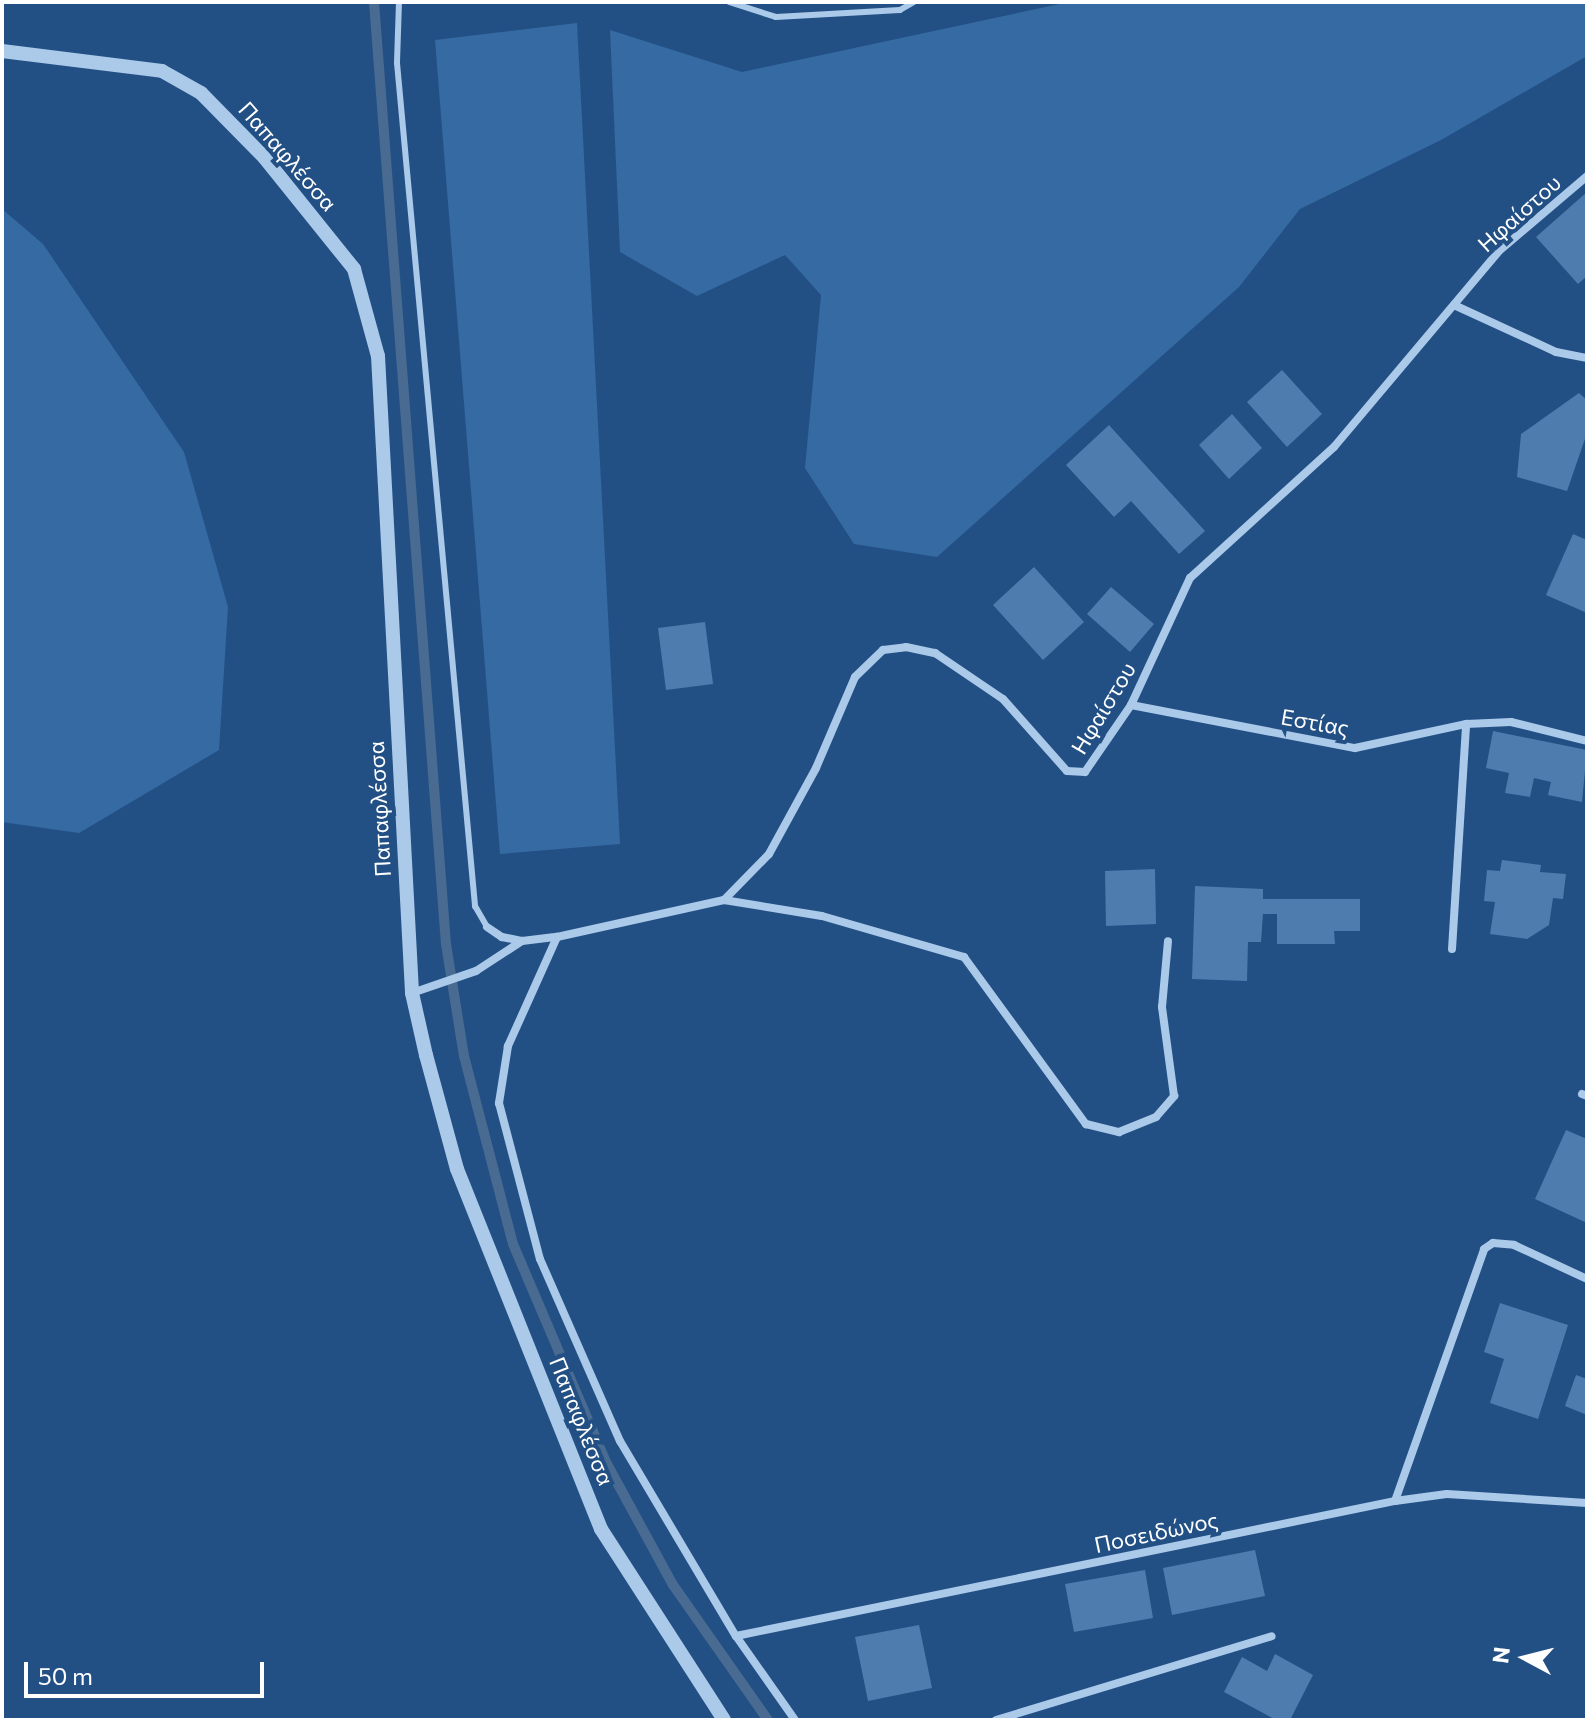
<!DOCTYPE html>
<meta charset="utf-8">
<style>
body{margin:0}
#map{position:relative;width:1589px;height:1722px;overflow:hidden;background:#225085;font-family:Commissioner,sans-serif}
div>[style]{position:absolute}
.green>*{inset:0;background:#366aa2}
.stream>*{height:10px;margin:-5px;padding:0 5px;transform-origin:5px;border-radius:5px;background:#496b91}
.building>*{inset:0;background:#4f7caf}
.service>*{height:6px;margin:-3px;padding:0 3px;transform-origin:3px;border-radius:3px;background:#abc9e9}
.minor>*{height:8px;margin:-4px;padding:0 4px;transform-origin:4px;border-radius:4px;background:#abc9e9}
.tertiary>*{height:14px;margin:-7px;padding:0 7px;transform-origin:7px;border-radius:7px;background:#abc9e9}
span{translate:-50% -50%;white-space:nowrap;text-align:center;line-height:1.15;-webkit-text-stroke:8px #225085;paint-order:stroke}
.street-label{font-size:22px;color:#fff}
.frame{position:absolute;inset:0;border:4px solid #fff;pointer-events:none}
.north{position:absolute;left:1485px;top:1618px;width:80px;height:80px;-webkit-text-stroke:6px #225085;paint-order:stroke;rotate:277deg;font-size:22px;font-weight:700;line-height:32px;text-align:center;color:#fff}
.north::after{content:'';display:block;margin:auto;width:28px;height:36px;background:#fff;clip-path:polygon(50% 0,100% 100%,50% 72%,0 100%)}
.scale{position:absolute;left:24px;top:1662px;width:240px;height:36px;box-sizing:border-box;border:4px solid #fff;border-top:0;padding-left:10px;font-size:24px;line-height:28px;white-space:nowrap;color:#fff;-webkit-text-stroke:6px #225085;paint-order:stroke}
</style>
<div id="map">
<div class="green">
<i style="clip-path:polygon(1069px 2px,1587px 2px,1587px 56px,1441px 140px,1300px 209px,1239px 287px,937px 557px,854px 544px,805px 468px,821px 295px,785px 255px,697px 296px,620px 252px,610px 30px,742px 72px)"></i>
<i style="clip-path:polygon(577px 23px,620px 844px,500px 854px,435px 40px)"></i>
<i style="clip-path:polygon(2px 209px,43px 244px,184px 452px,228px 607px,219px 750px,79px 833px,2px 822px)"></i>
</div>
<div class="stream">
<i style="left:374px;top:2px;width:945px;rotate:85.63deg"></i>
<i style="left:446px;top:944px;width:113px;rotate:80.9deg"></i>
<i style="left:464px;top:1056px;width:194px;rotate:75.4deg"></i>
<i style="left:513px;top:1244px;width:239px;rotate:66.9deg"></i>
<i style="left:607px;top:1464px;width:138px;rotate:61.4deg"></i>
<i style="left:673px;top:1585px;width:165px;rotate:54.9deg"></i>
</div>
<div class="building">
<i style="clip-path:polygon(1587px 192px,1587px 276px,1578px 284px,1536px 237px)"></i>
<i style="clip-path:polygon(1282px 370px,1322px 414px,1287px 447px,1247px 402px)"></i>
<i style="clip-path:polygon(1579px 393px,1587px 400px,1587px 433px,1567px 491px,1517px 477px,1521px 434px)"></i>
<i style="clip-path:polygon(1232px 414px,1262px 448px,1229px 479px,1199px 445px)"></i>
<i style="clip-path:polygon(1109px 425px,1205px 531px,1179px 554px,1131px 501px,1114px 517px,1066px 465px)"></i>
<i style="clip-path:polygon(1573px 534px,1587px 540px,1587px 613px,1546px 595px)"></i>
<i style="clip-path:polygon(1034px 567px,1084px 622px,1043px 660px,993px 605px)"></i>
<i style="clip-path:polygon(1111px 587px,1154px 624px,1130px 652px,1087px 614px)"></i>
<i style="clip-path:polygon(705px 622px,713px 684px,666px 690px,658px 628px)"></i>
<i style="clip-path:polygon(1493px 731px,1587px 750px,1582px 802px,1548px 795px,1551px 782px,1534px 778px,1530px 797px,1505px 793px,1509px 773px,1486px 768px)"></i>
<i style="clip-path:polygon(1502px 860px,1541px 865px,1540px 872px,1566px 874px,1563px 899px,1553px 898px,1549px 925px,1527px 939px,1490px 934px,1495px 902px,1484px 901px,1487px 870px,1500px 871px)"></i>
<i style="clip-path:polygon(1155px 869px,1156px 924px,1106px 926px,1105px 871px)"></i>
<i style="clip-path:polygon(1195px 886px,1263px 889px,1263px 899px,1360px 899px,1360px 931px,1334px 931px,1335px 944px,1277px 944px,1277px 914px,1263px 914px,1261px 942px,1248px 942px,1247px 981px,1192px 979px)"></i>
<i style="clip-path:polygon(1566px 1130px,1587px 1139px,1587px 1223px,1535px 1199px)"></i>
<i style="clip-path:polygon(1500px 1303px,1568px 1325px,1538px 1419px,1490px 1403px,1504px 1359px,1484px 1352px)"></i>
<i style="clip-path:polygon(1576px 1375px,1587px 1379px,1587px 1415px,1565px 1406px)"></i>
<i style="clip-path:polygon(1255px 1550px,1265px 1596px,1172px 1615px,1163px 1568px)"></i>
<i style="clip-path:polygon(1145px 1570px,1153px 1618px,1074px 1632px,1065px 1584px)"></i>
<i style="clip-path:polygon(919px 1625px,932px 1688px,868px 1701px,855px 1637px)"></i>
<i style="clip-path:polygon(1275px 1654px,1313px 1675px,1290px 1720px,1276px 1720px,1224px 1692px,1242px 1657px,1267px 1671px)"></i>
</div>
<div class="service">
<i style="left:399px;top:2px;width:61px;rotate:91.9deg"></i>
<i style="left:397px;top:63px;width:847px;rotate:84.71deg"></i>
<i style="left:475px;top:906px;width:24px;rotate:60deg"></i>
<i style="left:729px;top:2px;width:49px;rotate:17.7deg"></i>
<i style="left:776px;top:17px;width:124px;rotate:-3.2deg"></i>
<i style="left:900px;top:10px;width:16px;rotate:-30deg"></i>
</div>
<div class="minor">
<i style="left:1454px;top:305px;width:112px;rotate:24.7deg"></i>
<i style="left:1556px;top:352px;width:32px;rotate:11deg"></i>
<i style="left:1131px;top:705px;width:228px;rotate:10.9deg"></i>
<i style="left:1355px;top:748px;width:114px;rotate:-12.2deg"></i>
<i style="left:1466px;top:724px;width:45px;rotate:-2.5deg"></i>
<i style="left:1511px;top:722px;width:78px;rotate:14deg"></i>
<i style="left:724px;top:900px;width:99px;rotate:9.3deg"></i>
<i style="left:822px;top:916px;width:148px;rotate:16.1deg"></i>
<i style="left:964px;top:957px;width:207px;rotate:53.9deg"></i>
<i style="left:1086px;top:1124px;width:34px;rotate:14deg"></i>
<i style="left:1119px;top:1132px;width:40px;rotate:-22deg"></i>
<i style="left:1156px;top:1117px;width:28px;rotate:-49deg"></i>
<i style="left:1174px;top:1096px;width:90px;rotate:-97.7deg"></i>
<i style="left:1162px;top:1007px;width:66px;rotate:-84.8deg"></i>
<i style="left:487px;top:927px;width:18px;rotate:34deg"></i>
<i style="left:502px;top:937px;width:20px;rotate:11deg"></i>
<i style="left:522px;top:941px;width:35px;rotate:-7deg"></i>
<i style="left:557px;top:937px;width:171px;rotate:-12.5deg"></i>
<i style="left:724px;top:900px;width:64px;rotate:-45.6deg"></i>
<i style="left:769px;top:854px;width:98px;rotate:-61.3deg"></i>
<i style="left:816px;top:768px;width:99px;rotate:-66.8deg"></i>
<i style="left:855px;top:677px;width:39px;rotate:-44deg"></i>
<i style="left:883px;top:650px;width:23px;rotate:-7deg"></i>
<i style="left:906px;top:647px;width:30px;rotate:12deg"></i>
<i style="left:935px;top:653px;width:82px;rotate:34.1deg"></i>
<i style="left:1003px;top:699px;width:96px;rotate:48.4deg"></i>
<i style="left:1067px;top:771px;width:18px;rotate:3deg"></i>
<i style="left:1085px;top:772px;width:81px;rotate:-55.5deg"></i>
<i style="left:1131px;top:705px;width:140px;rotate:-65.1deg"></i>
<i style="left:1190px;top:578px;width:195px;rotate:-42.3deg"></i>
<i style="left:1334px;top:447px;width:256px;rotate:-49.9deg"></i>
<i style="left:1499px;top:251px;width:116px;rotate:-40.4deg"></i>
<i style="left:557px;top:937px;width:120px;rotate:114.2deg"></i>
<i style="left:508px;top:1046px;width:58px;rotate:99deg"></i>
<i style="left:499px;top:1103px;width:161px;rotate:75.3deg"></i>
<i style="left:540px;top:1259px;width:199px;rotate:66.3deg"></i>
<i style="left:620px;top:1441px;width:227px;rotate:59.3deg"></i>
<i style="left:736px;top:1636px;width:103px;rotate:54.9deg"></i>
<i style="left:1452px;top:949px;width:225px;rotate:-86.4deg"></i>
<i style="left:412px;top:993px;width:68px;rotate:-19deg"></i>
<i style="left:476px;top:971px;width:55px;rotate:-33.1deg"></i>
<i style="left:1582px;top:1094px;width:5px;rotate:22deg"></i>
<i style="left:1395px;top:1501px;width:267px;rotate:-70.5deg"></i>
<i style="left:1484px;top:1249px;width:11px;rotate:-34deg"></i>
<i style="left:1493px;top:1243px;width:21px;rotate:5deg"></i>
<i style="left:1514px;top:1245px;width:81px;rotate:25deg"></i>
<i style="left:736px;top:1636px;width:673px;rotate:-11.58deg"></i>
<i style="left:1395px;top:1501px;width:52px;rotate:-7.7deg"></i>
<i style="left:1447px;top:1494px;width:140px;rotate:3.7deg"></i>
<i style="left:996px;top:1720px;width:288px;rotate:-16.9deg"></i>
</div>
<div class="tertiary">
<i style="left:2px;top:51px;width:161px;rotate:7.1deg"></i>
<i style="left:162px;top:71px;width:45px;rotate:29.4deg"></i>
<i style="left:201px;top:93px;width:90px;rotate:45.5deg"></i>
<i style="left:264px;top:157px;width:144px;rotate:51.2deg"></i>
<i style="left:354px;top:269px;width:90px;rotate:74.6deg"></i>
<i style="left:378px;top:356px;width:638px;rotate:86.94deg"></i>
<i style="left:412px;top:993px;width:64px;rotate:77.3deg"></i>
<i style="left:426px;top:1055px;width:118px;rotate:74.8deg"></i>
<i style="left:457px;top:1169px;width:388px;rotate:68.2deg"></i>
<i style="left:601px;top:1529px;width:227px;rotate:57.2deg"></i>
</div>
<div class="street-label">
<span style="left:288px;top:156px;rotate:49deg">Παπαφλέσσα</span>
<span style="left:1519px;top:213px;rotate:-42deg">Ηφαίστου</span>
<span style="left:1103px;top:708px;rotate:-59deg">Ηφαίστου</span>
<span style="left:1315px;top:722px;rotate:10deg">Εστίας</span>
<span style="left:379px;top:809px;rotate:-93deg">Παπαφλέσσα</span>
<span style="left:582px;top:1421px;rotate:68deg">Παπαφλέσσα</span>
<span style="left:1156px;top:1532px;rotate:-12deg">Ποσειδώνος</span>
</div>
<div class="frame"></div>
<div class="north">N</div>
<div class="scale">50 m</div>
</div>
